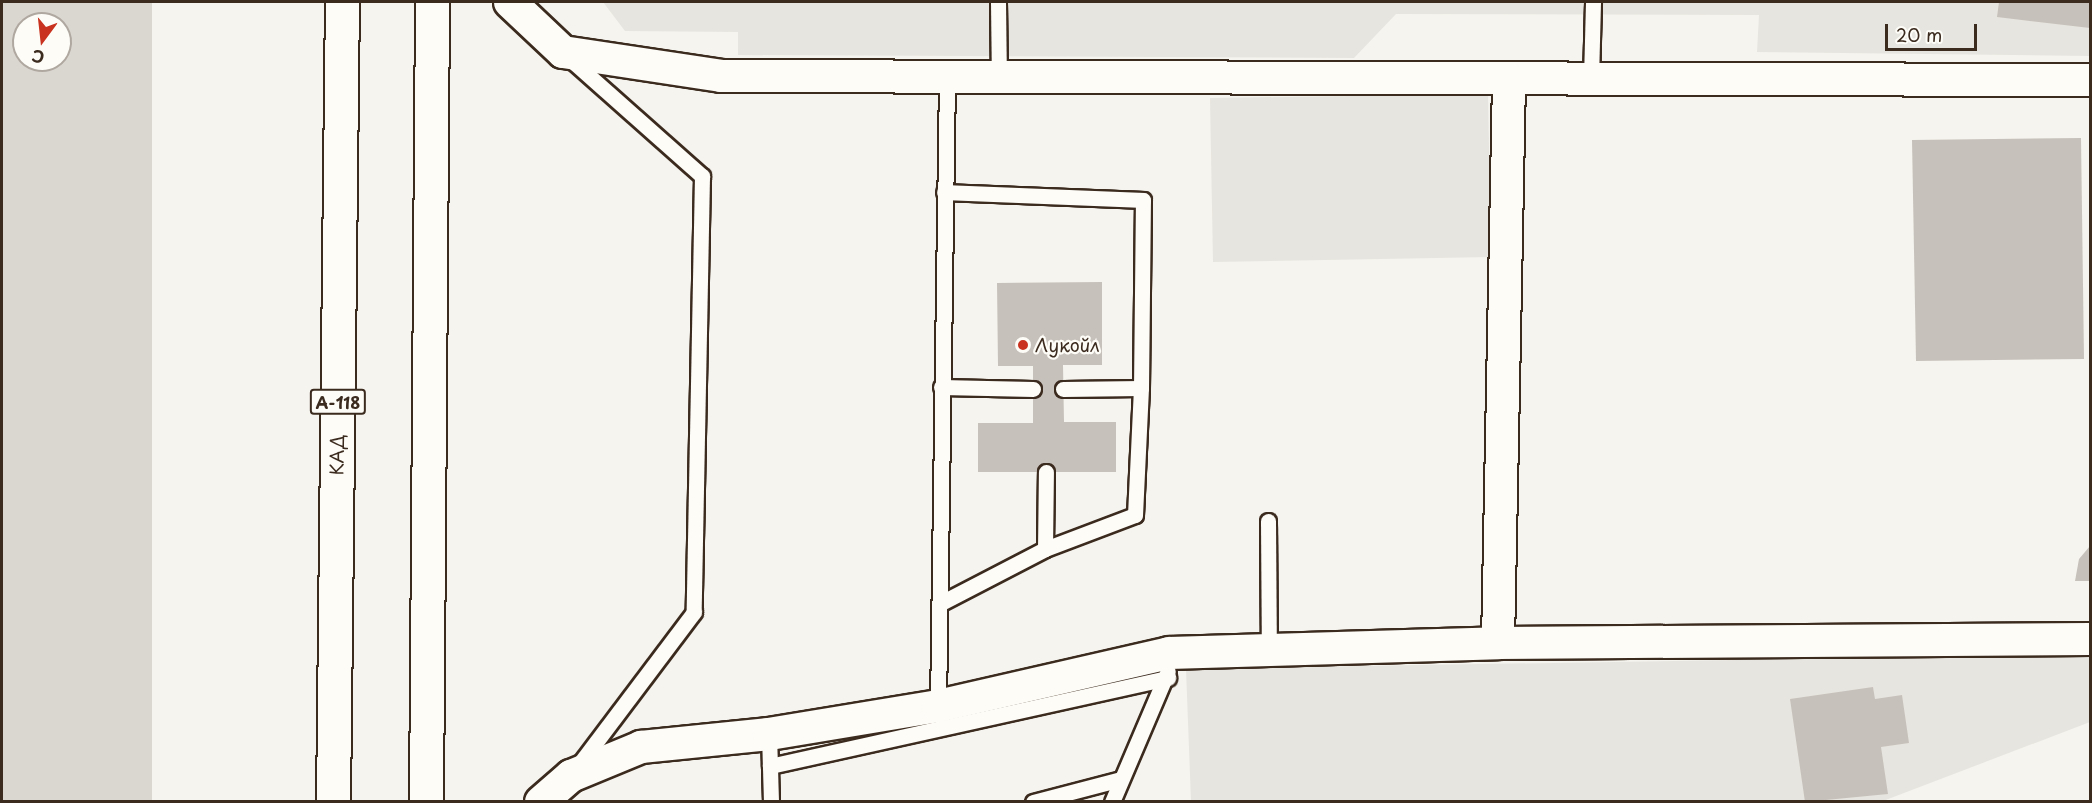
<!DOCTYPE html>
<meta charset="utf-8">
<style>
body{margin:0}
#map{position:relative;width:2092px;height:803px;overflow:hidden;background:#f5f4ee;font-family:"Playpen Sans",sans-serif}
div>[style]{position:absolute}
.built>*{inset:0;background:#e7e5df}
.green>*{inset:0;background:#dad6d0}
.building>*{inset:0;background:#c7c1bb}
.roads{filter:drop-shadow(2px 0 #3b2a1e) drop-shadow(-2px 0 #3b2a1e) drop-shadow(0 2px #3b2a1e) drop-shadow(0 -2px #3b2a1e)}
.service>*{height:15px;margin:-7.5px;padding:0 7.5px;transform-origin:7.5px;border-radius:7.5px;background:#fdfcf7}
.minor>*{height:32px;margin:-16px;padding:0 16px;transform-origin:16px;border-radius:16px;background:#fdfcf7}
.motorway>*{height:33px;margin:-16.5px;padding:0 16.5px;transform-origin:16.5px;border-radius:16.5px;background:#fdfcf7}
.dots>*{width:16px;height:16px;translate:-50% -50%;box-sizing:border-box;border:3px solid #fdfcf7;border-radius:50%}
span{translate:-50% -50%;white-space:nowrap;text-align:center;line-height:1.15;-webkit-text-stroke:4.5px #fdfcf7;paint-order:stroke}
.shield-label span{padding:2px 4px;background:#fdfcf7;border:2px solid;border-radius:4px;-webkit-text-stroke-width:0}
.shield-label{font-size:16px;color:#3b2a1e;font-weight:700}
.poi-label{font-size:18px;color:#3b2a1e}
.left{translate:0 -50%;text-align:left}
.street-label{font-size:18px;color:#3b2a1e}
.frame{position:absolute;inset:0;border:3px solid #3b2a1e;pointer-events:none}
.north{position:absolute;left:12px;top:12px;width:60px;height:60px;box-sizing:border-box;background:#fdfcf7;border:2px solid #afa8a0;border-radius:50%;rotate:195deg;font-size:16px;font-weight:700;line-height:24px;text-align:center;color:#3b2a1e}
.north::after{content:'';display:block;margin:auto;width:21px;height:27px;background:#c8321e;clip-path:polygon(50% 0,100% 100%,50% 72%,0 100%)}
.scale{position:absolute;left:1885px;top:24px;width:92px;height:27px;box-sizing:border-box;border:3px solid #3b2a1e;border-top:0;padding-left:8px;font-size:18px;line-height:21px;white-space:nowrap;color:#3b2a1e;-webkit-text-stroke:4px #fdfcf7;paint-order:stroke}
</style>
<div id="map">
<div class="built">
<i style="clip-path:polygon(603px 2px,2090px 2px,2090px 56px,1757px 52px,1759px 15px,1396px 14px,1354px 58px,738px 55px,738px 32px,625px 31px)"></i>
<i style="clip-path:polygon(1488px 94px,1491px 257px,1213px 262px,1210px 98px)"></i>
<i style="clip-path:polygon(2090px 654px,2090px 722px,1883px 801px,1191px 801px,1186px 669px)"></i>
</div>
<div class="green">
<i style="clip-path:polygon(evenodd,2px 2px,152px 2px,152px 801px,2px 801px,2px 2px,24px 24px,60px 24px,60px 60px,24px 60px,24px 24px)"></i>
</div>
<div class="building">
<i style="clip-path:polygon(1999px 2px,2090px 2px,2090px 28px,1997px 17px)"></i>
<i style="clip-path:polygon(2081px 138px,2084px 359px,1916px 361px,1912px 140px)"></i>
<i style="clip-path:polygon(1102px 282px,1102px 365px,1063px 365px,1064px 422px,1116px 422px,1116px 472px,978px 472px,978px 423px,1033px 423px,1033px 366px,998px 366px,997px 283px)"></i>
<i style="clip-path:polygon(2090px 546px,2090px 581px,2075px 581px,2079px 559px)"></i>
<i style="clip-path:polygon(1873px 687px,1875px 699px,1902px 695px,1909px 743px,1881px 747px,1888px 794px,1805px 802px,1790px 699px)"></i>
</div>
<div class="roads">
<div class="service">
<i style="left:998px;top:2px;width:77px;rotate:89.3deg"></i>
<i style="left:569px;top:58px;width:178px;rotate:41.6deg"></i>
<i style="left:702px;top:176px;width:436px;rotate:91.1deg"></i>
<i style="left:694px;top:612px;width:193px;rotate:127deg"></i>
<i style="left:1591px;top:79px;width:77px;rotate:-88.5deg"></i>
<i style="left:941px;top:387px;width:92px;rotate:1.2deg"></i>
<i style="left:1063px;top:389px;width:78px;rotate:-0.7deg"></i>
<i style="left:1268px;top:521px;width:129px;rotate:89.6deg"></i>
<i style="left:1045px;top:549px;width:77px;rotate:-89.3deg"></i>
<i style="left:939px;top:604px;width:119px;rotate:-27.4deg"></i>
<i style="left:1045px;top:549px;width:96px;rotate:-20.7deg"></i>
<i style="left:1135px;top:515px;width:127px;rotate:-87.3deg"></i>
<i style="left:1141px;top:388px;width:188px;rotate:-89.4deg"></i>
<i style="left:1143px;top:200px;width:199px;rotate:-177.7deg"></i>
<i style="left:938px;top:706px;width:626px;rotate:-89.18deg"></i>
<i style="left:769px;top:734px;width:68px;rotate:88.3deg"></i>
<i style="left:770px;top:766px;width:408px;rotate:-12.5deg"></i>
<i style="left:1033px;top:802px;width:91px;rotate:-14.6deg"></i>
<i style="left:1112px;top:802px;width:142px;rotate:-66.9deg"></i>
</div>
<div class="minor">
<i style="left:510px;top:2px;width:73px;rotate:43.3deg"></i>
<i style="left:563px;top:52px;width:160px;rotate:8.6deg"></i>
<i style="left:721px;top:76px;width:1369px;rotate:0.17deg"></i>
<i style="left:1498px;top:643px;width:564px;rotate:-88.88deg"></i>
<i style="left:541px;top:802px;width:40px;rotate:-41deg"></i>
<i style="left:571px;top:776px;width:76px;rotate:-22.5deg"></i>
<i style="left:641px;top:747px;width:129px;rotate:-5.8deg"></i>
<i style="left:769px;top:734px;width:171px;rotate:-9.4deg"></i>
<i style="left:938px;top:706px;width:237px;rotate:-12.9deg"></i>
<i style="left:1169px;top:653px;width:329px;rotate:-1.7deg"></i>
<i style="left:1498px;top:643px;width:592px;rotate:-0.39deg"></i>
</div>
<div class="motorway">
<i style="left:333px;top:802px;width:800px;rotate:-89.36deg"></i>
<i style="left:426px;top:802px;width:800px;rotate:-89.57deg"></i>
</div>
</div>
<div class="dots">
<i style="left:1023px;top:345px;background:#c8321e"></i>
</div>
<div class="shield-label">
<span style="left:338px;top:402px">А-118</span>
</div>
<div class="poi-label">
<span class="left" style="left:1035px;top:345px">Лукойл</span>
</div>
<div class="street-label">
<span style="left:337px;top:455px;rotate:-89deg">КАД</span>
</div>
<div class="frame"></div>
<div class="north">С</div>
<div class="scale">20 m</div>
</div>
